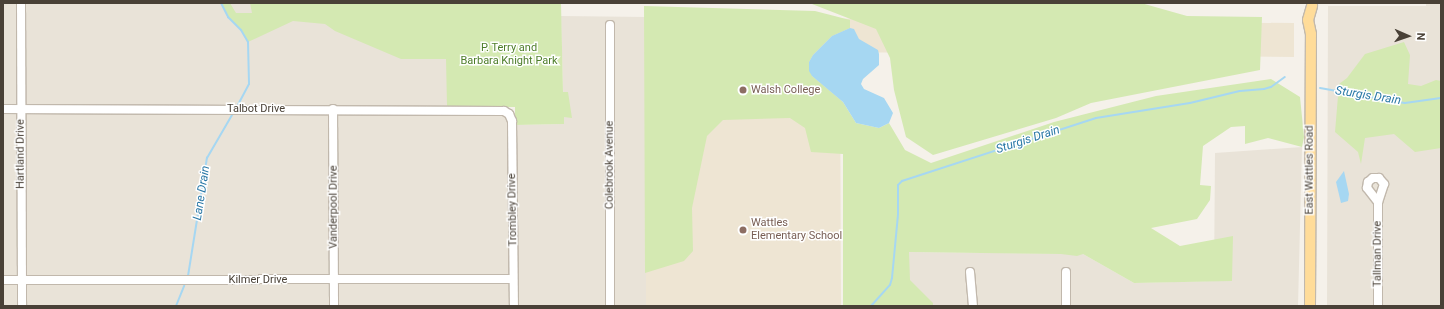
<!DOCTYPE html>
<style>
body{margin:0}
#map{position:relative;width:1444px;height:309px;overflow:hidden;background:#f5f1ea;font-family:Roboto,sans-serif}
div>[style]{position:absolute}
.residential>*{inset:0;background:#e9e3d8}
.education>*{inset:0;background:#eee5d3}
.green>*{inset:0;background:#d4e9b2}
.water>*{inset:0;background:#a6d7f2}
.stream>*{height:2px;margin:-1px;padding:0 1px;transform-origin:1px;border-radius:1px;background:#a6d7f2}
.roads{filter:drop-shadow(1px 0 #c1b8ac) drop-shadow(-1px 0 #c1b8ac) drop-shadow(0 1px #c1b8ac) drop-shadow(0 -1px #c1b8ac)}
.minor>*{height:8px;margin:-4px;padding:0 4px;transform-origin:4px;border-radius:4px;background:#fff}
.major>*{height:10px;margin:-5px;padding:0 5px;transform-origin:5px;border-radius:5px;background:#ffdc99}
.dots>*{width:11px;height:11px;translate:-50% -50%;box-sizing:border-box;border:2px solid #fff;border-radius:50%}
span{translate:-50% -50%;white-space:nowrap;text-align:center;line-height:1.15;-webkit-text-stroke:3px #fff;paint-order:stroke}
.park-label{font-size:11px;color:#4d7d29}
.education-label{font-size:11px;color:#785e54}
.left{translate:0 -50%;text-align:left}
.street-label{font-size:11px;color:#494137}
.water-label{font-size:12px;color:#2b79a7;font-style:italic}
.frame{position:absolute;inset:0;border:4px solid #494137;pointer-events:none}
.north{position:absolute;left:1388px;top:16px;width:40px;height:40px;-webkit-text-stroke:3px #fff;paint-order:stroke;rotate:92deg;font-size:11px;font-weight:700;line-height:16px;text-align:center;color:#494137}
.north::after{content:'';display:block;margin:auto;width:14px;height:18px;background:#494137;clip-path:polygon(50% 0,100% 100%,50% 72%,0 100%)}
</style>
<div id="map">
<div class="residential">
<i style="clip-path:polygon(3px 3px,309px 3px,447px 45px,447px 113px,502px 114px,508px 121px,511px 306px,26px 306px,26px 276px,3px 276px)"></i>
<i style="clip-path:polygon(1426px 3px,1441px 3px,1441px 306px,1327px 306px,1328px 6px,1426px 6px)"></i>
<i style="clip-path:polygon(561px 16px,646px 17px,646px 306px,518px 306px,515px 125px,564px 124px)"></i>
<i style="clip-path:polygon(1302px 147px,1298px 306px,889px 306px,908px 252px,1083px 254px,1134px 283px,1214px 281px,1215px 153px)"></i>
<i style="clip-path:polygon(3px 283px,19px 283px,19px 306px,3px 306px)"></i>
</div>
<div class="education">
<i style="clip-path:polygon(1105px 3px,1105px 22px,1294px 23px,1294px 57px,840px 52px,841px 306px,646px 306px,646px 17px,885px 19px)"></i>
</div>
<div class="green">
<i style="clip-path:polygon(221px 3px,230px 3px,236px 13px,252px 13px,250px 3px,561px 3px,563px 92px,568px 92px,572px 118px,564px 117px,564px 124px,515px 125px,515px 107px,447px 106px,446px 59px,401px 59px,335px 31px,325px 24px,293px 21px,248px 42px,241px 30px,228px 17px)"></i>
<i style="clip-path:polygon(1141px 3px,1187px 16px,1262px 17px,1260px 70px,1091px 103px,1056px 118px,933px 155px,906px 137px,894px 90px,890px 58px,876px 29px,812px 4px)"></i>
<i style="clip-path:polygon(644px 6px,815px 11px,850px 20px,850px 28px,832px 36px,813px 55px,809px 62px,812px 76px,843px 102px,856px 123px,879px 128px,889px 123px,905px 150px,931px 163px,1054px 122px,1156px 96px,1271px 79px,1300px 97px,1304px 137px,1302px 147px,1268px 138px,1245px 144px,1245px 126px,1231px 127px,1203px 146px,1200px 185px,1211px 186px,1210px 200px,1197px 219px,1151px 228px,1180px 246px,1233px 236px,1232px 281px,1134px 283px,1083px 254px,1077px 256px,1061px 254px,909px 252px,910px 280px,933px 303px,933px 306px,843px 306px,843px 154px,811px 152px,805px 128px,790px 118px,723px 120px,707px 136px,692px 208px,693px 251px,684px 261px,645px 273px)"></i>
<i style="clip-path:polygon(1404px 42px,1410px 55px,1408px 84px,1421px 86px,1436px 80px,1441px 81px,1441px 148px,1415px 152px,1394px 134px,1365px 138px,1361px 164px,1358px 152px,1335px 132px,1339px 84px,1347px 78px,1365px 54px)"></i>
</div>
<div class="water">
<i style="clip-path:polygon(850px 28px,854px 29px,859px 39px,878px 50px,879px 54px,879px 65px,863px 79px,861px 84px,864px 89px,884px 98px,893px 113px,889px 123px,879px 128px,856px 123px,843px 102px,812px 76px,809px 71px,809px 62px,813px 55px,832px 36px)"></i>
<i style="clip-path:polygon(1344px 171px,1349px 194px,1348px 201px,1341px 203px,1336px 182px)"></i>
</div>
<div class="stream">
<i style="left:221px;top:3px;width:16px;rotate:63deg"></i>
<i style="left:228px;top:17px;width:18px;rotate:45deg"></i>
<i style="left:241px;top:30px;width:14px;rotate:60deg"></i>
<i style="left:248px;top:42px;width:42px;rotate:88.6deg"></i>
<i style="left:249px;top:84px;width:24px;rotate:118deg"></i>
<i style="left:1320px;top:88px;width:86px;rotate:10deg"></i>
<i style="left:1405px;top:103px;width:36px;rotate:-8deg"></i>
<i style="left:188px;top:276px;width:120px;rotate:-80.9deg"></i>
<i style="left:207px;top:158px;width:50px;rotate:-59.8deg"></i>
<i style="left:176px;top:306px;width:22px;rotate:-68deg"></i>
<i style="left:871px;top:306px;width:28px;rotate:-48deg"></i>
<i style="left:890px;top:285px;width:7px;rotate:-74deg"></i>
<i style="left:892px;top:278px;width:64px;rotate:-84.6deg"></i>
<i style="left:898px;top:214px;width:29px;rotate:-90deg"></i>
<i style="left:898px;top:185px;width:6px;rotate:-45deg"></i>
<i style="left:902px;top:181px;width:204px;rotate:-18deg"></i>
<i style="left:1096px;top:118px;width:95px;rotate:-9.1deg"></i>
<i style="left:1190px;top:103px;width:51px;rotate:-13.5deg"></i>
<i style="left:1240px;top:91px;width:24px;rotate:-5deg"></i>
<i style="left:1264px;top:89px;width:7px;rotate:-16deg"></i>
<i style="left:1271px;top:87px;width:17px;rotate:-36deg"></i>
</div>
<div class="roads">
<div class="minor">
<i style="left:21px;top:3px;width:303px;rotate:89.8deg"></i>
<i style="left:610px;top:25px;width:281px;rotate:90deg"></i>
<i style="left:3px;top:109px;width:501px;rotate:0.23deg"></i>
<i style="left:504px;top:111px;width:6px;rotate:31deg"></i>
<i style="left:509px;top:114px;width:8px;rotate:67deg"></i>
<i style="left:512px;top:121px;width:185px;rotate:89.4deg"></i>
<i style="left:333px;top:109px;width:197px;rotate:89.7deg"></i>
<i style="left:1373px;top:178px;width:6px"></i>
<i style="left:1379px;top:178px;width:8px;rotate:50deg"></i>
<i style="left:1384px;top:184px;width:19px;rotate:108deg"></i>
<i style="left:1378px;top:202px;width:18px;rotate:-128deg"></i>
<i style="left:1367px;top:188px;width:6px;rotate:-81deg"></i>
<i style="left:1368px;top:182px;width:6px;rotate:-39deg"></i>
<i style="left:970px;top:272px;width:34px;rotate:85deg"></i>
<i style="left:1066px;top:272px;width:34px;rotate:90deg"></i>
<i style="left:3px;top:280px;width:510px;rotate:-0.11deg"></i>
<i style="left:1378px;top:306px;width:104px;rotate:-90deg"></i>
</div>
<div class="major">
<i style="left:1310px;top:306px;width:272px;rotate:-89.8deg"></i>
<i style="left:1311px;top:34px;width:14px;rotate:-102deg"></i>
<i style="left:1308px;top:20px;width:15px;rotate:-74deg"></i>
</div>
</div>
<div class="dots">
<i style="left:743px;top:90px;background:#8d6e63"></i>
<i style="left:743px;top:230px;background:#8d6e63"></i>
</div>
<div class="park-label">
<span style="left:509px;top:55px">P. Terry and<br>Barbara Knight Park</span>
</div>
<div class="education-label">
<span class="left" style="left:751px;top:90px">Walsh College</span>
<span class="left" style="left:751px;top:230px">Wattles<br>Elementary School</span>
</div>
<div class="street-label">
<span style="left:256px;top:109px">Talbot Drive</span>
<span style="left:21px;top:154px;rotate:-90deg">Hartland Drive</span>
<span style="left:610px;top:165px;rotate:-90deg">Colebrook Avenue</span>
<span style="left:1310px;top:170px;rotate:-90deg">East Wattles Road</span>
<span style="left:334px;top:207px;rotate:-90deg">Vanderpool Drive</span>
<span style="left:513px;top:210px;rotate:-91deg">Trombley Drive</span>
<span style="left:1378px;top:254px;rotate:-90deg">Tallman Drive</span>
<span style="left:258px;top:280px">Kilmer Drive</span>
</div>
<div class="water-label">
<span style="left:1368px;top:96px;rotate:9deg">Sturgis Drain</span>
<span style="left:1028px;top:140px;rotate:-18deg">Sturgis Drain</span>
<span style="left:202px;top:193px;rotate:-81deg">Lane Drain</span>
</div>
<div class="frame"></div>
<div class="north">N</div>
</div>
